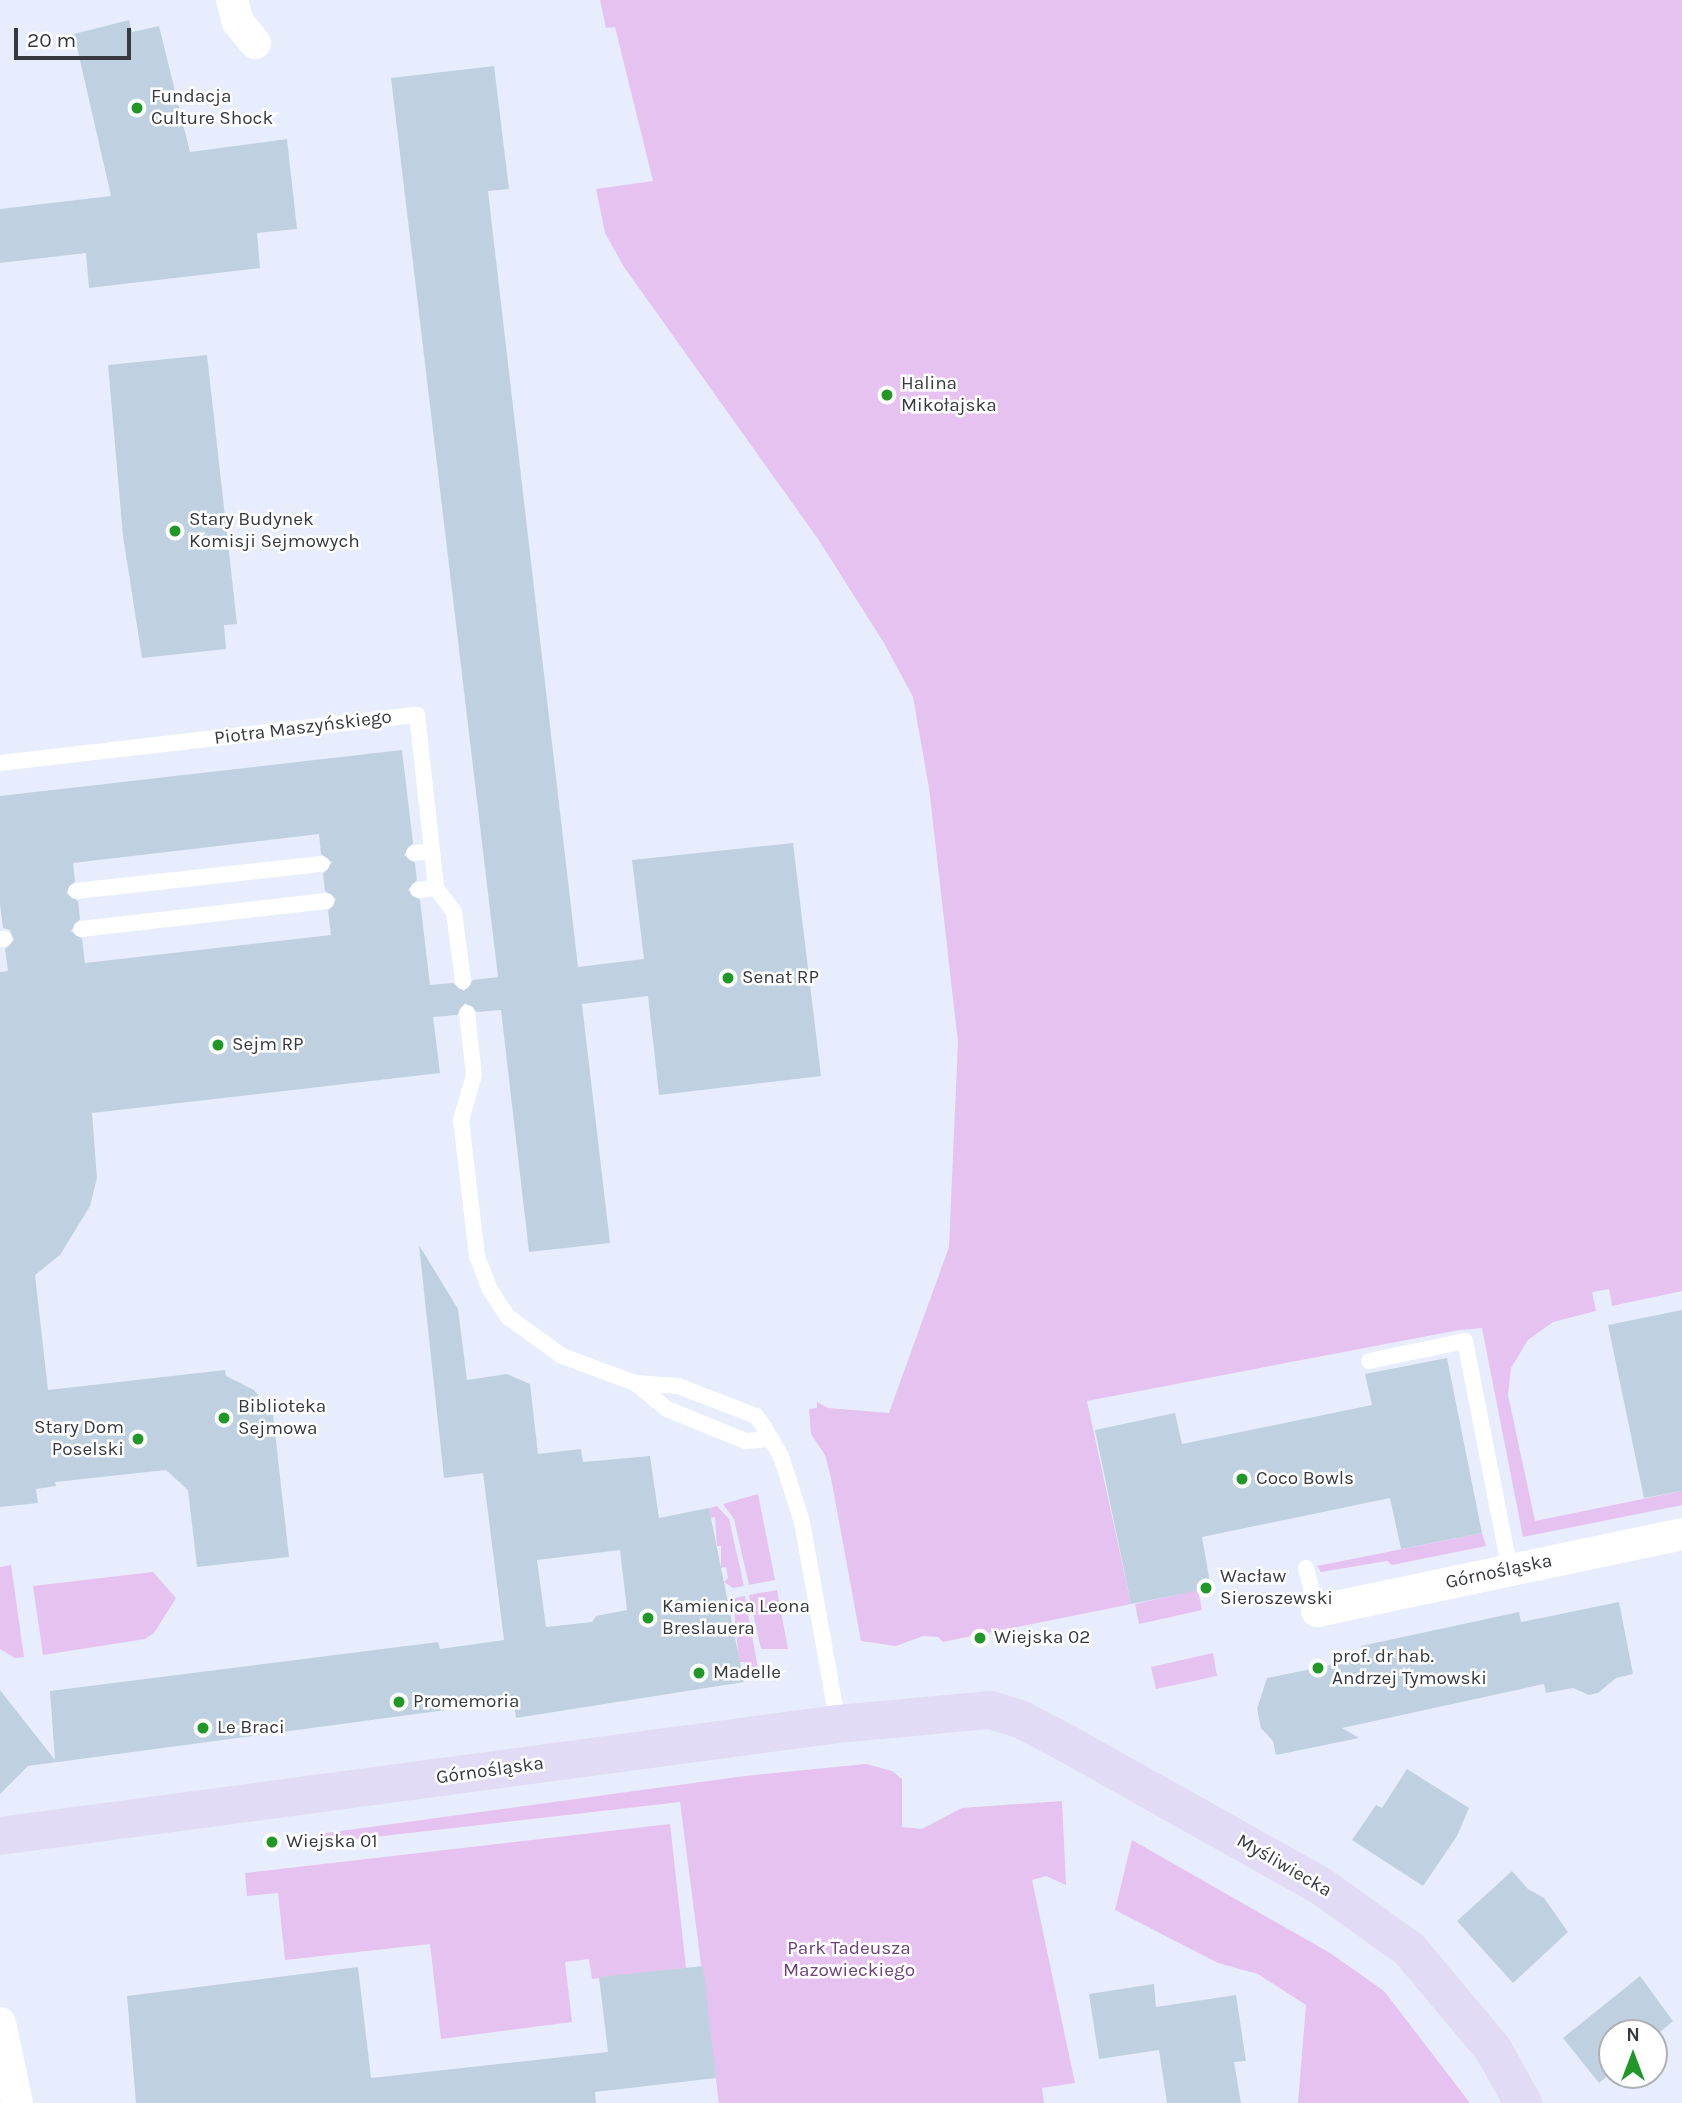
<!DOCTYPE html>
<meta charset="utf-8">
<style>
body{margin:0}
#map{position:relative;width:1682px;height:2103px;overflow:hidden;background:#e7edfd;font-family:Karla,sans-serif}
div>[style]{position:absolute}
.green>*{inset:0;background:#e6c2f0}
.building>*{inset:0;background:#bfd1e0}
.lane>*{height:16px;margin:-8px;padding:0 8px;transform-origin:8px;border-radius:8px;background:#fff}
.street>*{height:32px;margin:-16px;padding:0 16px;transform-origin:16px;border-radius:16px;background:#fff}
.secondary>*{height:38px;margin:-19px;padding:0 19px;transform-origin:19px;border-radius:19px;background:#e2dbf6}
.dots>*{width:19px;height:19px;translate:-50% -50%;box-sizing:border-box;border:4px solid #fff;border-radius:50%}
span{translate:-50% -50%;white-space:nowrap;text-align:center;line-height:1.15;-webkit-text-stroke:5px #fff;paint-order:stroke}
.poi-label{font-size:19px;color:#363940}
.left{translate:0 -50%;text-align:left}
.right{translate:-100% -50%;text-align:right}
.street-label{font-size:19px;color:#363940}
.park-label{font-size:19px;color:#6f407b}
.north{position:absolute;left:1598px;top:2019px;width:70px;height:70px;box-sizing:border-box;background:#fff;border:2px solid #afb0b3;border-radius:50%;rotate:0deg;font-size:19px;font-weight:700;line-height:28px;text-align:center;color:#363940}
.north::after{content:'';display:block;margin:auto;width:24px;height:32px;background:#219727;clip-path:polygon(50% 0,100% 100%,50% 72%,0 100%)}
.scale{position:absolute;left:14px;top:28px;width:117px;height:32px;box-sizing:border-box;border:4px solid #363940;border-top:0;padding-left:9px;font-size:21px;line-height:24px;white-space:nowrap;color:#363940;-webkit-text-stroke:5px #fff;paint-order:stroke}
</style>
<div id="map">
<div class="green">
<i style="clip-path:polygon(600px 0,1682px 0,1682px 1291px,1612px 1306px,1609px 1289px,1592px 1292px,1596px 1311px,1553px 1322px,1528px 1340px,1511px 1368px,1508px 1395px,1535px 1521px,1682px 1491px,1682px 1505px,1523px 1537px,1482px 1328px,1459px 1330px,1087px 1401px,1131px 1604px,943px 1642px,938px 1637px,923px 1636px,896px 1646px,861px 1641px,831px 1478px,825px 1455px,811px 1434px,809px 1409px,817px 1408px,817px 1402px,828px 1408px,889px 1413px,949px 1247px,958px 1042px,929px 788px,913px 697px,884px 643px,818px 539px,624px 267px,605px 233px,596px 189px,653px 181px,615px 27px,606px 28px)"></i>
<i style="clip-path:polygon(758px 1494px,775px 1580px,749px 1585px,734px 1519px,723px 1504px)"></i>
<i style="clip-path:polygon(717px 1506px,729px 1519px,744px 1586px,733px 1588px,724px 1582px,728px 1578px,726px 1567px,721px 1568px,721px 1546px,717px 1546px,715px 1517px,711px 1518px,709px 1508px)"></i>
<i style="clip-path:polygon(1482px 1533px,1486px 1546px,1392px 1565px,1387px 1561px,1321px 1572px,1317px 1566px)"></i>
<i style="clip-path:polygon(11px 1565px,24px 1657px,15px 1658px,0 1649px,0 1567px)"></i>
<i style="clip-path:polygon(153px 1572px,176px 1598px,154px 1633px,145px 1639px,43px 1655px,33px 1586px)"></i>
<i style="clip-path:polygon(777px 1590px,788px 1649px,761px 1649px,749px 1595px)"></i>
<i style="clip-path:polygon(1198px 1590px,1202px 1610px,1139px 1624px,1135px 1604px)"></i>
<i style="clip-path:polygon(745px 1596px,758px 1669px,746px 1671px,744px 1662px,739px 1662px,734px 1610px,729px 1609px,735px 1598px)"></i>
<i style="clip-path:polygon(1213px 1653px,1217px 1676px,1156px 1689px,1151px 1667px)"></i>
<i style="clip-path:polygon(866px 1764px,892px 1771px,902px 1779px,902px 1827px,922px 1829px,962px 1808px,1062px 1801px,1066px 1885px,1046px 1876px,1032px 1880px,1075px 2083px,1042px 2088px,1044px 2103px,719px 2103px,680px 1802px,322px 1843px,320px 1837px,326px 1833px,745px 1776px)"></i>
<i style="clip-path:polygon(670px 1824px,686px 1968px,592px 1979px,589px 1959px,565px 1962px,572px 2022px,441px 2039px,430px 1944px,285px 1960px,278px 1893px,247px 1896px,245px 1873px)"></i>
<i style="clip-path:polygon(1132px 1840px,1330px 1953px,1384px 1991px,1470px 2103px,1298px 2103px,1306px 2005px,1258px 1974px,1218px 1963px,1115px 1910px)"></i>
</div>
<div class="building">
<i style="clip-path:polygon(129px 20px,132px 32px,159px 26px,190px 152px,287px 139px,297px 229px,257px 233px,260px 268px,89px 288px,86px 253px,0 263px,0 209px,111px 196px,74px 34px)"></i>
<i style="clip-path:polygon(evenodd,494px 66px,509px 189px,488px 191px,578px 967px,644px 959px,632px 860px,793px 843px,821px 1076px,659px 1095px,648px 996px,582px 1004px,610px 1243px,529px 1252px,501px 1010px,477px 1012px,465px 1003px,457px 1015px,433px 1017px,440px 1073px,92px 1113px,97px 1178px,90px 1206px,60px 1255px,35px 1275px,48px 1390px,225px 1370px,226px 1376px,254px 1390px,273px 1414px,289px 1557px,197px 1567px,188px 1490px,166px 1470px,55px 1482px,56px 1486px,36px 1489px,38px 1503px,0 1507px,0 972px,8px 971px,5px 949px,14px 940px,10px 930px,3px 928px,0 904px,0 796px,402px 750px,413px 843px,404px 855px,415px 863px,417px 880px,408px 890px,420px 900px,430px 985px,453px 983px,464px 991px,473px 980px,498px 977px,391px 78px,494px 66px,319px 834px,321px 854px,332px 862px,323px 874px,325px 891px,336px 899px,328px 911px,331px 935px,85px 963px,82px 939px,71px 931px,80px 919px,78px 901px,66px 893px,75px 881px,73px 863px,319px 834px)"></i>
<i style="clip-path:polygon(207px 355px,237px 624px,224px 625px,226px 649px,142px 658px,123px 536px,108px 365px)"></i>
<i style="clip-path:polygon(evenodd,419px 1245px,458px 1309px,467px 1380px,507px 1374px,530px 1384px,538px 1454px,581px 1449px,583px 1462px,650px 1456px,659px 1518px,709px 1508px,744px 1682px,516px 1718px,513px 1696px,448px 1706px,446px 1710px,28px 1766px,0 1794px,0 1690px,55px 1760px,50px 1691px,438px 1642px,440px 1649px,504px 1640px,483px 1473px,444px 1478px,419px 1245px,620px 1550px,627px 1610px,596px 1616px,592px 1622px,546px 1627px,537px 1560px,620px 1550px)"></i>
<i style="clip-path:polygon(1682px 1310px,1682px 1491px,1644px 1498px,1608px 1325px)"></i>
<i style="clip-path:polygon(1447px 1358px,1482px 1533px,1401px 1549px,1390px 1498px,1202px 1537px,1211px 1588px,1131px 1604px,1095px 1430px,1175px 1413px,1182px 1444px,1372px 1405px,1365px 1374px)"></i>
<i style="clip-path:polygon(1619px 1602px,1633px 1674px,1616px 1678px,1598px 1693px,1589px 1695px,1573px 1688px,1546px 1693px,1544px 1684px,1342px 1728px,1359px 1738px,1276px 1755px,1273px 1741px,1261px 1728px,1257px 1709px,1267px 1678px,1364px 1658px,1361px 1646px,1519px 1612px,1521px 1622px)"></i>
<i style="clip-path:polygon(1407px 1769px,1469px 1808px,1457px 1836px,1423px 1886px,1352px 1840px,1376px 1805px,1382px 1808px)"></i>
<i style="clip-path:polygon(1512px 1871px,1528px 1889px,1544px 1898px,1568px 1932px,1513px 1983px,1457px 1921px)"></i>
<i style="clip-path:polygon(703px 1966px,716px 2078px,595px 2092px,596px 2103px,136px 2103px,127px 1996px,358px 1967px,371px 2078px,608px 2052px,599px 1977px)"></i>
<i style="clip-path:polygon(1640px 1976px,1673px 2021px,1654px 2037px,1654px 2033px,1612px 2033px,1612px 2072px,1599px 2083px,1563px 2038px)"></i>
<i style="clip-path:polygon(1154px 1984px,1156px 2007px,1236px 1995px,1246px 2061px,1234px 2062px,1241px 2103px,1167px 2103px,1159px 2050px,1099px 2059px,1089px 1994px)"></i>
</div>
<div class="lane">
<i style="left:0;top:763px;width:420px;rotate:-6.6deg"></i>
<i style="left:417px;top:715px;width:174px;rotate:83.7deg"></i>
<i style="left:436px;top:888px;width:30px;rotate:53deg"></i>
<i style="left:454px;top:912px;width:70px;rotate:82.6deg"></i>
<i style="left:414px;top:853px;width:18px;rotate:-6deg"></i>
<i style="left:418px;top:890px;width:18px;rotate:-6deg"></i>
<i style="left:76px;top:891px;width:247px;rotate:-6.3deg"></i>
<i style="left:81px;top:929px;width:247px;rotate:-6.5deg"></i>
<i style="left:0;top:939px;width:4px"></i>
<i style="left:467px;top:1013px;width:62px;rotate:83.6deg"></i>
<i style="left:474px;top:1075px;width:47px;rotate:106.1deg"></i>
<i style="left:461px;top:1120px;width:137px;rotate:83.3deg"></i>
<i style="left:477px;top:1256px;width:34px;rotate:69deg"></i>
<i style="left:489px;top:1288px;width:35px;rotate:57deg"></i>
<i style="left:508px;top:1317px;width:67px;rotate:35.8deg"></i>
<i style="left:562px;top:1356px;width:78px;rotate:20.3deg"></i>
<i style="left:635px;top:1383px;width:43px;rotate:4deg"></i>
<i style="left:678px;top:1386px;width:84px;rotate:21deg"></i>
<i style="left:756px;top:1416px;width:14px;rotate:54deg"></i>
<i style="left:764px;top:1427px;width:34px;rotate:60deg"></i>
<i style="left:781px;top:1456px;width:69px;rotate:72.3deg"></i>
<i style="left:802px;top:1522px;width:205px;rotate:79.9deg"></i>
<i style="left:1369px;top:1361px;width:98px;rotate:-11.8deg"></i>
<i style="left:1465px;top:1341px;width:233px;rotate:78.9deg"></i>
<i style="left:635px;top:1383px;width:41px;rotate:39.1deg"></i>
<i style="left:667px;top:1409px;width:85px;rotate:22.1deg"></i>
<i style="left:746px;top:1441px;width:25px;rotate:-5deg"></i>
<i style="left:1306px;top:1568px;width:44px;rotate:75.7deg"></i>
</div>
<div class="street">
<i style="left:232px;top:0;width:23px;rotate:75deg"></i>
<i style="left:238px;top:22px;width:27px;rotate:51deg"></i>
<i style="left:1317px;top:1611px;width:373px;rotate:-11.9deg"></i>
<i style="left:0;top:2023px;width:82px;rotate:78deg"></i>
</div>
<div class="secondary">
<i style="left:0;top:1836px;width:845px;rotate:-7.61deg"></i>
<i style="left:838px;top:1724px;width:153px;rotate:-5.3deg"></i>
<i style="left:990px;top:1710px;width:34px;rotate:17deg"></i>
<i style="left:1022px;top:1720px;width:50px;rotate:27.6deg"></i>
<i style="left:1066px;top:1743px;width:292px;rotate:29.3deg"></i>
<i style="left:1321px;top:1886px;width:108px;rotate:35.6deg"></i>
<i style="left:1409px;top:1949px;width:131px;rotate:50deg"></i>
<i style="left:1493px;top:2049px;width:62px;rotate:60.9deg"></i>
</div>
<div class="dots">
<i style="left:137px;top:108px;background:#219727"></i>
<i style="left:887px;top:395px;background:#219727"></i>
<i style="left:175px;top:531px;background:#219727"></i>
<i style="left:728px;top:978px;background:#219727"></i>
<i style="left:218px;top:1045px;background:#219727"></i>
<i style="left:224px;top:1418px;background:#219727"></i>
<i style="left:138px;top:1439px;background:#219727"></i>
<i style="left:1242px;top:1479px;background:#219727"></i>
<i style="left:1206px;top:1588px;background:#219727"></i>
<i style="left:648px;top:1618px;background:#219727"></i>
<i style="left:980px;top:1638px;background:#219727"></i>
<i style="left:1318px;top:1668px;background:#219727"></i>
<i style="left:699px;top:1673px;background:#219727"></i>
<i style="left:399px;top:1702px;background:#219727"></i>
<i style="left:203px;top:1728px;background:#219727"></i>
<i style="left:272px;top:1842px;background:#219727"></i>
</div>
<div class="poi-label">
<span class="left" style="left:151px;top:108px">Fundacja<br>Culture Shock</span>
<span class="left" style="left:901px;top:395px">Halina<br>Mikołajska</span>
<span class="left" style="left:189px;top:531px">Stary Budynek<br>Komisji Sejmowych</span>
<span class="left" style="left:742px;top:978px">Senat RP</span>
<span class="left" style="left:232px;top:1045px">Sejm RP</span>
<span class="left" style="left:238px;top:1418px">Biblioteka<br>Sejmowa</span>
<span class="right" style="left:124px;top:1439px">Stary Dom<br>Poselski</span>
<span class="left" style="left:1256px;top:1479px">Coco Bowls</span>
<span class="left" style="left:1220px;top:1588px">Wacław<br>Sieroszewski</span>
<span class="left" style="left:662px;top:1618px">Kamienica Leona<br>Breslauera</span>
<span class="left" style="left:994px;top:1638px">Wiejska 02</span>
<span class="left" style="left:1332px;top:1668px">prof. dr hab.<br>Andrzej Tymowski</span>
<span class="left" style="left:713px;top:1673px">Madelle</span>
<span class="left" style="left:413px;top:1702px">Promemoria</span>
<span class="left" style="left:217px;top:1728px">Le Braci</span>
<span class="left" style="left:286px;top:1842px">Wiejska 01</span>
</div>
<div class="street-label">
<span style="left:303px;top:728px;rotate:-7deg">Piotra Maszyńskiego</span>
<span style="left:1499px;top:1572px;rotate:-12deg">Górnośląska</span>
<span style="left:490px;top:1771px;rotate:-8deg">Górnośląska</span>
<span style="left:1284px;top:1866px;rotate:30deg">Myśliwiecka</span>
</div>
<div class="park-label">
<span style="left:849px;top:1960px">Park Tadeusza<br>Mazowieckiego</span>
</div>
<div class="north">N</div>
<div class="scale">20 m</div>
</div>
